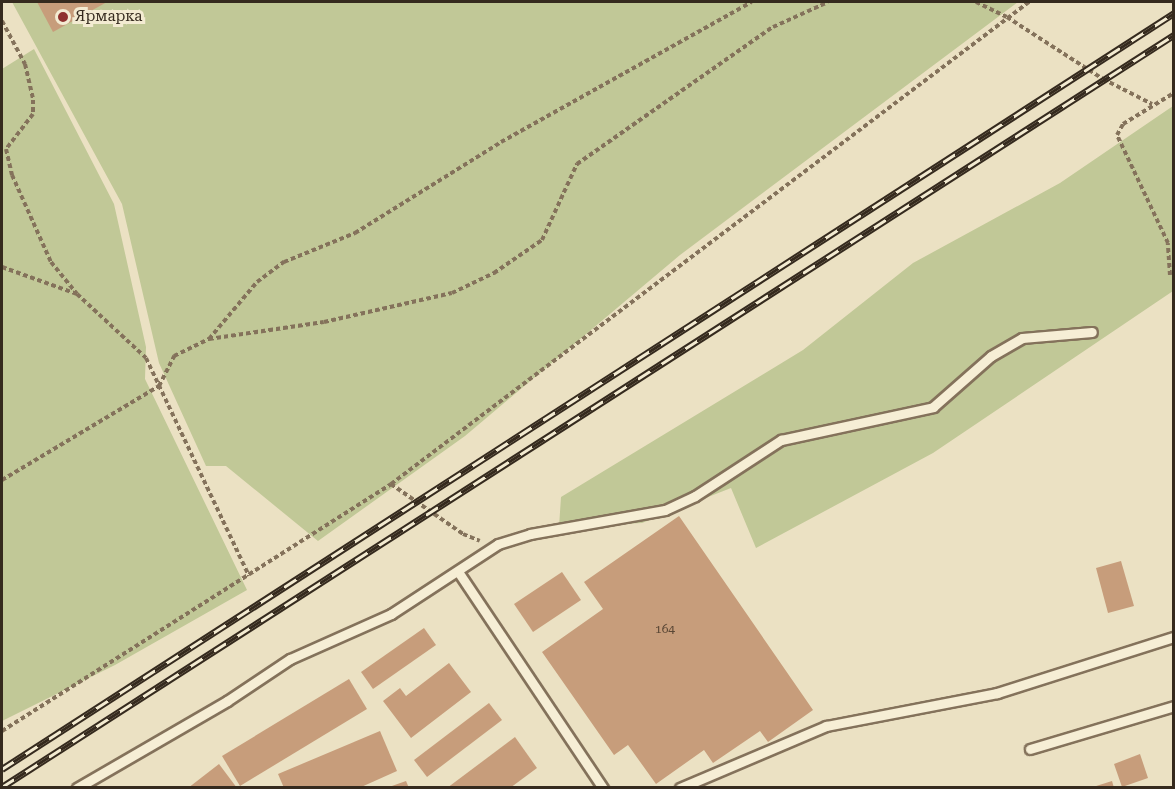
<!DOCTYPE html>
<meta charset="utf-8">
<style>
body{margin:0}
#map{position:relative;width:1175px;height:789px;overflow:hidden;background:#ebe1c3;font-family:"Roboto Serif",serif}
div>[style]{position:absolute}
.green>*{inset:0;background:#c1c897}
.building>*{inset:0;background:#c79d7b}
.path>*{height:4px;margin-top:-2px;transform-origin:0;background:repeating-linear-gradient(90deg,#84725b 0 4.5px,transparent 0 7.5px)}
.roads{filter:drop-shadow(2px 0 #84725b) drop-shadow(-2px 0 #84725b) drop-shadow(0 2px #84725b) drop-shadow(0 -2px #84725b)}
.service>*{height:9px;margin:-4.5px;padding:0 4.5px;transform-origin:4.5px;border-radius:4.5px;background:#f6eed5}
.rail>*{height:7px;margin-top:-3.5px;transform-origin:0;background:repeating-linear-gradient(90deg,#f3ebd2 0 14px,#352a1e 0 28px);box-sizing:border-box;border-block:2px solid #352a1e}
.dots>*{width:16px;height:16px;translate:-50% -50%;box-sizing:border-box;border:3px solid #f3ebd2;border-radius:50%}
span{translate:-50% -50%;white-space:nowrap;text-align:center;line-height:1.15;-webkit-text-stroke:6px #f3ebd2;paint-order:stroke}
.number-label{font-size:12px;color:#5a4735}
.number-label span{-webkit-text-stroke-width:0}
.poi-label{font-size:15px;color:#352a1e}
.left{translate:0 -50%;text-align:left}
.frame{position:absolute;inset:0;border:3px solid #352a1e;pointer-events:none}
</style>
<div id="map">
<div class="green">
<i style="clip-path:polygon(12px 2px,1018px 2px,680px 255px,465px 436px,318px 541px,226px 466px,206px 466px,159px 363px,122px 204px)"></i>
<i style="clip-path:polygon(34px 49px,114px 204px,146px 347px,145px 379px,247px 590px,115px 665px,2px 721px,2px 69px)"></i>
<i style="clip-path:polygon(1173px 106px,1173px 291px,933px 453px,756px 548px,731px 488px,642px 523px,559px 527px,561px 497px,803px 350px,913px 263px,1060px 183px)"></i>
</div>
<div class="building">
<i style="clip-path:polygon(37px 2px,107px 2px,53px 32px)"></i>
<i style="clip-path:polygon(679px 516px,813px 710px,768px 742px,760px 731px,713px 763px,704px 750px,656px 784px,628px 745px,614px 755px,542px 652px,603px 609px,584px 582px)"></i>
<i style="clip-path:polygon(1121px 561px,1134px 606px,1108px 613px,1096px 568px)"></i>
<i style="clip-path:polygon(562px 572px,581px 600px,533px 632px,514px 604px)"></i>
<i style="clip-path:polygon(424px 628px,436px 645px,373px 689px,361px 672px)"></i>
<i style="clip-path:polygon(449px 663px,471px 692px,411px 738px,383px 701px,400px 688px,406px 696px)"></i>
<i style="clip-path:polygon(349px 679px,367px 709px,240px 786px,222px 756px)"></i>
<i style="clip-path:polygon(489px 703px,502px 720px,427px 777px,414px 760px)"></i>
<i style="clip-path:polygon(380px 731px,397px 771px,359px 788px,284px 788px,278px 774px)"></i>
<i style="clip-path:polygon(515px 737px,537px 768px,510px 788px,447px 788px)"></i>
<i style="clip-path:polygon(1140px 754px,1148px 778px,1122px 787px,1114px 764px)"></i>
<i style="clip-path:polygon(219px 764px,237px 788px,188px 788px)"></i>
<i style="clip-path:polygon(406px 781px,409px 788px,389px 788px,389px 787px)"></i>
<i style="clip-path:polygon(1112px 781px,1114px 788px,1093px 788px,1093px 787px)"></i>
</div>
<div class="path">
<i style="left:976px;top:2px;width:34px;rotate:26deg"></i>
<i style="left:1007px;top:17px;width:114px;rotate:32.9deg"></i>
<i style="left:1103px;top:79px;width:55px;rotate:27deg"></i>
<i style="left:2px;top:21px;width:49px;rotate:61.9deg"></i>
<i style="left:25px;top:64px;width:37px;rotate:77deg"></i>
<i style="left:33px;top:100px;width:14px;rotate:90deg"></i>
<i style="left:33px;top:114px;width:44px;rotate:127.6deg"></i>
<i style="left:6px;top:149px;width:27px;rotate:77deg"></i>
<i style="left:12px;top:175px;width:95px;rotate:65.9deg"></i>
<i style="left:51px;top:262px;width:41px;rotate:50.9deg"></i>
<i style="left:77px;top:294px;width:94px;rotate:42.8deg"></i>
<i style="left:146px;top:358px;width:241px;rotate:64.7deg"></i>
<i style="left:2px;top:267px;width:80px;rotate:19.8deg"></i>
<i style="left:1170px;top:275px;width:32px;rotate:-94deg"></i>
<i style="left:1168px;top:243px;width:119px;rotate:-115.3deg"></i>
<i style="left:1117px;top:135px;width:13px;rotate:-61deg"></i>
<i style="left:1123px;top:124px;width:60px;rotate:-31.3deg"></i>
<i style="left:209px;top:339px;width:116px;rotate:-8.4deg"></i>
<i style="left:324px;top:322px;width:131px;rotate:-12.8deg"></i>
<i style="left:452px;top:293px;width:47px;rotate:-25.5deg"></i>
<i style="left:494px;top:273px;width:58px;rotate:-34.5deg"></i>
<i style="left:542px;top:240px;width:84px;rotate:-65.3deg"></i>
<i style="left:577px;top:164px;width:239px;rotate:-35deg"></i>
<i style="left:773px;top:27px;width:60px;rotate:-24.4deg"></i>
<i style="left:2px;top:480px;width:183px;rotate:-30.9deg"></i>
<i style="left:159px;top:386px;width:34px;rotate:-63deg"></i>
<i style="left:174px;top:356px;width:39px;rotate:-26deg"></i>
<i style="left:209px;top:339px;width:75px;rotate:-49.9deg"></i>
<i style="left:257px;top:282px;width:34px;rotate:-37deg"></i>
<i style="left:284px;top:262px;width:77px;rotate:-22.2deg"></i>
<i style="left:355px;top:233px;width:172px;rotate:-31.9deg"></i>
<i style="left:501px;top:142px;width:287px;rotate:-29.2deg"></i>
<i style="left:391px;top:484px;width:88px;rotate:34.8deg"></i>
<i style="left:463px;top:534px;width:18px;rotate:22deg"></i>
<i style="left:2px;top:731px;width:461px;rotate:-32.4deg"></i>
<i style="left:391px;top:484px;width:800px;rotate:-37.07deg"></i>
</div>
<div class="roads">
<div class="service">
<i style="left:459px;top:573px;width:259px;rotate:56.2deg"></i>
<i style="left:1030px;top:749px;width:150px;rotate:-16.6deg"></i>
<i style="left:77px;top:788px;width:173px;rotate:-30.1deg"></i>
<i style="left:227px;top:701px;width:76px;rotate:-33.7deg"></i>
<i style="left:290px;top:659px;width:111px;rotate:-24deg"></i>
<i style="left:391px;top:614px;width:128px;rotate:-33.2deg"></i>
<i style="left:498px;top:544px;width:34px;rotate:-17deg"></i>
<i style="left:530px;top:534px;width:137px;rotate:-10.1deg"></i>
<i style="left:665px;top:510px;width:33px;rotate:-25deg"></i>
<i style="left:695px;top:496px;width:103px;rotate:-33.1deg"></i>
<i style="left:781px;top:440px;width:156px;rotate:-12.2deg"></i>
<i style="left:933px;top:407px;width:77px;rotate:-41.3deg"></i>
<i style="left:991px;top:356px;width:36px;rotate:-30deg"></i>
<i style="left:1022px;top:338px;width:70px;rotate:-4.9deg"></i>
<i style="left:680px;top:788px;width:159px;rotate:-23deg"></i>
<i style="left:826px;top:726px;width:174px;rotate:-10.9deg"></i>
<i style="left:997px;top:693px;width:186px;rotate:-17.6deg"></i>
</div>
</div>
<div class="rail">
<i style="left:2px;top:769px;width:1395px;rotate:-32.82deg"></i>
<i style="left:2px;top:787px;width:1393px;rotate:-32.69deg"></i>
</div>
<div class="dots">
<i style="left:63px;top:17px;background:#8f312e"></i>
</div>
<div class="number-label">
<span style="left:665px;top:630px">164</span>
</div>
<div class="poi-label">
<span class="left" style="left:75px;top:17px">Ярмарка</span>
</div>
<div class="frame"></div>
</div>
